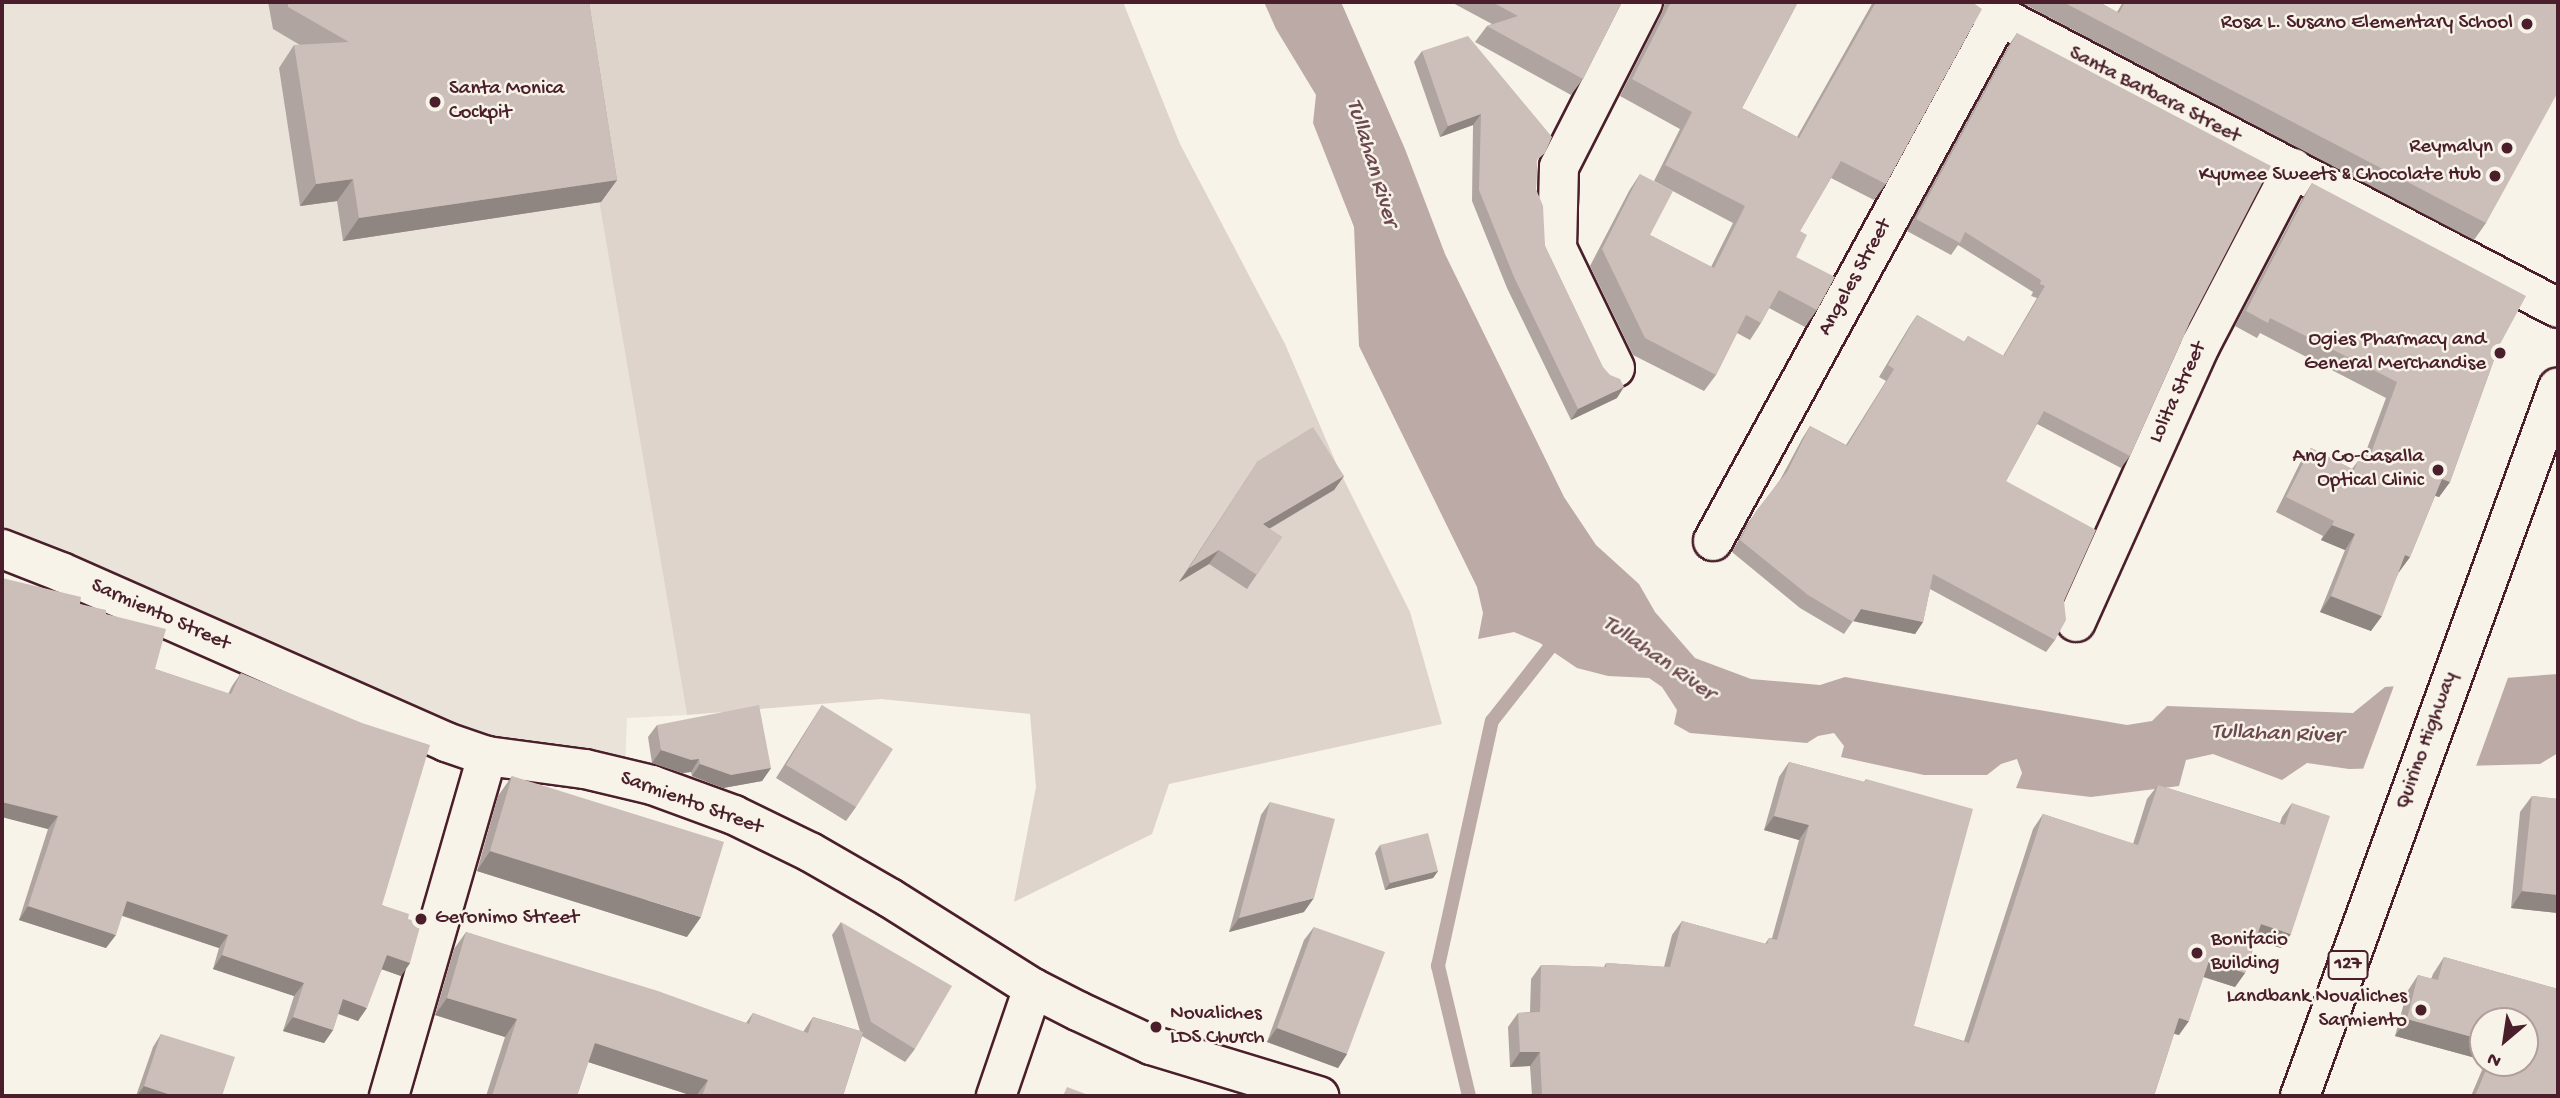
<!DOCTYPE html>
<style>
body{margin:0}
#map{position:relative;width:2560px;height:1098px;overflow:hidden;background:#f7f3e8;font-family:"Gochi Hand",sans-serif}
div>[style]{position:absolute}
.built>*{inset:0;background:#eae3da}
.green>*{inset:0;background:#ded4cc}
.water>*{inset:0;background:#bcaaa7}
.pier>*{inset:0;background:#f7f3e8}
.stream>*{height:14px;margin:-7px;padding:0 7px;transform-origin:7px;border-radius:7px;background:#bcaaa7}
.roads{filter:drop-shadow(2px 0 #4a1f2b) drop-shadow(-2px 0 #4a1f2b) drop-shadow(0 2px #4a1f2b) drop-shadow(0 -2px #4a1f2b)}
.minor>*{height:38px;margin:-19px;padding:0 19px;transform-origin:19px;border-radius:19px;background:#f7f3e8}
.tertiary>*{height:38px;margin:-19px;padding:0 19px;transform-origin:19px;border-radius:19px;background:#f7f3e8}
.primary>*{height:38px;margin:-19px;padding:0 19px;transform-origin:19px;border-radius:19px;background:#f7f3e8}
.wall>*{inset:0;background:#afa49f}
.shaded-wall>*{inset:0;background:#8f8682}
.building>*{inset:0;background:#ccbfb9}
.dots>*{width:19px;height:19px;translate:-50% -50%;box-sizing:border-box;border:4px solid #f7f3e8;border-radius:50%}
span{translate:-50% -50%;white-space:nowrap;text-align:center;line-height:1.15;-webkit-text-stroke:5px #f7f3e8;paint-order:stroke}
.shield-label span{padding:2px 5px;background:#f7f3e8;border:2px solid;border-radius:5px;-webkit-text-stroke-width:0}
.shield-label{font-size:19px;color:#4a1f2b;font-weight:700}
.poi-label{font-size:21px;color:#4a1f2b}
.right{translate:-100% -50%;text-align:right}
.left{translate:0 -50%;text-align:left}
.street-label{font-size:21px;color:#4a1f2b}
.water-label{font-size:23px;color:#6c4950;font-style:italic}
.frame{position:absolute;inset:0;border:4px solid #4a1f2b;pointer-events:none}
.north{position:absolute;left:2469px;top:1007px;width:70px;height:70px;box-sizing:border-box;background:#f7f3e8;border:2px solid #b29e9c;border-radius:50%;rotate:209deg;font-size:19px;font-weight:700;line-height:28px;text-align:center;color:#4a1f2b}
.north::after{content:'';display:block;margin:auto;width:24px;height:32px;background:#4a1f2b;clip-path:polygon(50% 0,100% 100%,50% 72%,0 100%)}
</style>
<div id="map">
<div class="built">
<i style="clip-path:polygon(6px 2px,565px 2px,687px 715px,627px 718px,625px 772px,463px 741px,2px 536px,2px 7px)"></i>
</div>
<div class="green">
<i style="clip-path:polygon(565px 2px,1123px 2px,1180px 144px,1285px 344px,1339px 470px,1410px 612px,1442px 724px,1169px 784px,1152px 834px,1014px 902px,1036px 787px,1030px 714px,881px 699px,687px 715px)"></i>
</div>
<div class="water">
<i style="clip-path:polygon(1264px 2px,1341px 2px,1405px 149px,1445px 254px,1564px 497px,1596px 545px,1639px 584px,1655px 612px,1695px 658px,1751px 679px,1820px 685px,1845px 677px,2127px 725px,2152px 721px,2167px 706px,2353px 713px,2385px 687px,2558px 674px,2558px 753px,2540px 764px,2349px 769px,2307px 763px,2282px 780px,2213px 754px,2186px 760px,2179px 786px,2091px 797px,2016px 788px,2022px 773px,2017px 759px,2001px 764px,1987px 775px,1924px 775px,1841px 757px,1844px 746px,1834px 733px,1818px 736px,1807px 743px,1690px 733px,1674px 724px,1677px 710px,1662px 687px,1649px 678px,1608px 676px,1577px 668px,1540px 643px,1514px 632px,1478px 639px,1483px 613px,1477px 587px,1359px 346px,1354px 227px,1313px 123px,1316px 95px,1276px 29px)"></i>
</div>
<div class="pier">
<i style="clip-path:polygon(2509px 675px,2475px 769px,2362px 772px,2395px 683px)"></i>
</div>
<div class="stream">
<i style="left:1469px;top:1096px;width:134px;rotate:-103.4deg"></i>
<i style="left:1438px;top:966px;width:251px;rotate:-77.6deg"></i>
<i style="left:1492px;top:721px;width:107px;rotate:-51.8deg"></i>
</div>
<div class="roads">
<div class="minor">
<i style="left:1973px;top:2px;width:660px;rotate:27.61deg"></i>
<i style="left:1615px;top:368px;width:133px;rotate:-115.8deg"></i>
<i style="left:1557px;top:248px;width:81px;rotate:-88.6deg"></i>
<i style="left:1559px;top:167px;width:185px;rotate:-63deg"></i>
<i style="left:1713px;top:541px;width:598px;rotate:-61.34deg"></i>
<i style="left:2076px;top:622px;width:303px;rotate:-65.8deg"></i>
<i style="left:2200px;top:346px;width:201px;rotate:-62.4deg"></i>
<i style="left:996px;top:1096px;width:114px;rotate:-71.1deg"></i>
</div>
<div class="tertiary">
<i style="left:2px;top:549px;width:63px;rotate:21.3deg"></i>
<i style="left:61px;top:572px;width:421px;rotate:23.8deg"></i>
<i style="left:446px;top:742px;width:43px;rotate:18.9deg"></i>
<i style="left:487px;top:756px;width:99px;rotate:7.6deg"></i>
<i style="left:585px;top:769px;width:69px;rotate:13.4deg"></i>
<i style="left:652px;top:785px;width:87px;rotate:20.1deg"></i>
<i style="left:734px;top:815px;width:85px;rotate:26deg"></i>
<i style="left:810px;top:852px;width:92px;rotate:29.9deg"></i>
<i style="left:890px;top:898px;width:169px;rotate:32.2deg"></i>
<i style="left:1033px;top:988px;width:51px;rotate:27.1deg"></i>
<i style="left:1078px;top:1011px;width:81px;rotate:25deg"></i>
<i style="left:1151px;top:1045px;width:176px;rotate:16.9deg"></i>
<i style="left:389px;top:1096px;width:354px;rotate:-73.9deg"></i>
</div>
<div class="primary">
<i style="left:2300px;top:1096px;width:754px;rotate:-70deg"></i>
</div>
</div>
<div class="wall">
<i style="clip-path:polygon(268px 2px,589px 2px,617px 180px,601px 202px,343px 241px,337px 201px,300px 206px,279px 68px,294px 45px,300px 45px,273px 29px)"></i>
<i style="clip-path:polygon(1451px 2px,1622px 2px,1583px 79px,1571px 95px,1475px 42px,1487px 26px,1492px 24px)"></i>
<i style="clip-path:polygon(1665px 2px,1798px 2px,1742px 108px,1797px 137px,1873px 2px,1972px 2px,1886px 184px,1874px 200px,1831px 178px,1800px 231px,1796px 257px,1817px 310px,1805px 327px,1769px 308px,1761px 323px,1750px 340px,1737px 333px,1716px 375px,1704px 391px,1633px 355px,1590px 266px,1629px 191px,1640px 174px,1650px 235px,1711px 267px,1733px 223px,1654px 181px,1680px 129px,1620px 96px,1662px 12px)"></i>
<i style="clip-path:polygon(2020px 2px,2099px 2px,2117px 12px,2123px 2px,2558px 2px,2486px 223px,2474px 240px)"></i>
<i style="clip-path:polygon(2017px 33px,2189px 324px,2130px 456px,2121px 468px,2037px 424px,2006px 481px,2064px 601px,2055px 640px,2046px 652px,1930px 589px,1923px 622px,1915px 634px,1853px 621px,1844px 634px,1800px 608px,1732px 552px,1748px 523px,1780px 480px,1802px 439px,1810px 426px,1846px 445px,1886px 381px,1879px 377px,1909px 327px,1917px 315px,1964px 342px,1968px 336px,2003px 356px,2037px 298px,2031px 296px,2033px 292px,1958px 245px,1951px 255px,1907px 231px,2009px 45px)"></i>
<i style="clip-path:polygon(1422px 51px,1537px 164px,1536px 189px,1545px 246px,1617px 398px,1571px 420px,1507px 288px,1472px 201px,1473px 125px,1440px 137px,1414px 62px)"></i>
<i style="clip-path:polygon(2312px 183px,2499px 346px,2450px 482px,2439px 497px,2435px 496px,2410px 557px,2399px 572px,2371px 631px,2320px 612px,2345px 550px,2321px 540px,2323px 536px,2276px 512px,2300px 463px,2311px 448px,2352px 469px,2358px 461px,2362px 462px,2386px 398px,2260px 333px,2257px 338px,2235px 326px,2302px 199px)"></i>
<i style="clip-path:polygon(1258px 461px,1344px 476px,1334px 490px,1269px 529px,1282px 537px,1247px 589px,1209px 564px,1179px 582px)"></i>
<i style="clip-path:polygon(2px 578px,80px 604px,106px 614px,155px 669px,228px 694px,232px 686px,241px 673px,382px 905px,408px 919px,410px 963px,401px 976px,382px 969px,358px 1021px,338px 1014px,333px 1030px,324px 1043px,283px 1031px,294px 996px,213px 969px,219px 948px,122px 916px,106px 948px,19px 920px,48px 829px,2px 817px)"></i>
<i style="clip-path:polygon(822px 705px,856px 807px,846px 821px,776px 778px)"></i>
<i style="clip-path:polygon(657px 725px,771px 768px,762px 781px,723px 788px,692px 776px,691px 772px,682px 773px,652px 763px,648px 737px)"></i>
<i style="clip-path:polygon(1789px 762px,1864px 782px,1866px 779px,1914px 1026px,1964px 1041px,2033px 829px,2043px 814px,2133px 844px,2147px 799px,2158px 785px,2280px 823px,2282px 817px,2292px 803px,2281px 948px,2256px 940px,2245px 973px,2235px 987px,2203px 977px,2179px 1035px,2174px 1034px,2154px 1096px,1532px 1096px,1530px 1066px,1510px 1067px,1508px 1027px,1518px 1013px,1530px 1012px,1531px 979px,1541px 965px,1604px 967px,1606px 963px,1664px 967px,1672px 935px,1682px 921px,1765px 944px,1769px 938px,1772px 938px,1799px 840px,1764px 830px,1779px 777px)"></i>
<i style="clip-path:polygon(512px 776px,687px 937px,477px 871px,498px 796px)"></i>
<i style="clip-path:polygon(2532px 796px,2558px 799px,2558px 913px,2511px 908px,2520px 812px)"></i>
<i style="clip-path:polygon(1270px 802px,1304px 912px,1229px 932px,1261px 815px)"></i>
<i style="clip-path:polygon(1380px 845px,1438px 871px,1433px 878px,1385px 890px,1375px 853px)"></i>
<i style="clip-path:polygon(841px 922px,915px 1049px,905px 1062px,862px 1036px,843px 1096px,693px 1096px,588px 1062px,577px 1096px,486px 1096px,505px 1037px,435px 1015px,454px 949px,466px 932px,746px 1023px,753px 1013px,803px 1032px,813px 1017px,860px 1031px,832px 935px)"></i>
<i style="clip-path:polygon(1314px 927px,1347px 1054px,1338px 1068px,1267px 1042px,1304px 940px)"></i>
<i style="clip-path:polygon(2444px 957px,2558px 989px,2558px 1096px,2471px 1096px,2485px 1063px,2525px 1063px,2525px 1021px,2483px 1021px,2483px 1060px,2395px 1036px,2407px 992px,2418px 975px,2431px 979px,2433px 974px)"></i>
<i style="clip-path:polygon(161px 1034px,222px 1096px,136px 1096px,153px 1047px)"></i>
</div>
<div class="shaded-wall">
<i style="clip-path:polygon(1481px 114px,1473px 125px,1440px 137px,1448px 126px)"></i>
<i style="clip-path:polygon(353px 179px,337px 201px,300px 206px,316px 184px)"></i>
<i style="clip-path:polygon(617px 180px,601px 202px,343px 241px,359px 218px)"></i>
<i style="clip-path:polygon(1624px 387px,1617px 398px,1571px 420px,1578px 409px)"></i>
<i style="clip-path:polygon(1344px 476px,1334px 490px,1253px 538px,1263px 524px)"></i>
<i style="clip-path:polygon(2442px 479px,2450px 482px,2439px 497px,2431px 494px)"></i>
<i style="clip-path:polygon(2332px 525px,2355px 534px,2345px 550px,2321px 540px)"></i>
<i style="clip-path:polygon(1219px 550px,1209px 564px,1179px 582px,1189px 568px)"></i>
<i style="clip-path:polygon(2405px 555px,2410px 557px,2399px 572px,2394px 570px)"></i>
<i style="clip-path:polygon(2331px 596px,2382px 616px,2371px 631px,2320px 612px)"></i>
<i style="clip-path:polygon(1861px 609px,1923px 622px,1915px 634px,1853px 621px)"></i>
<i style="clip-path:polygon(661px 750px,699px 759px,691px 772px,682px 773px,652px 763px)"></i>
<i style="clip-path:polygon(700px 764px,771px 768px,762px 781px,723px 788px,692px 776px)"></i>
<i style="clip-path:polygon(2px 802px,58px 816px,48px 829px,2px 817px)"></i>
<i style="clip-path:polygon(1774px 816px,1809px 825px,1799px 840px,1764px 830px)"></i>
<i style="clip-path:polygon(490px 851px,701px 917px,687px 937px,477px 871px)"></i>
<i style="clip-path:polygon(1438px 871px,1433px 878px,1385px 890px,1390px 883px)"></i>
<i style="clip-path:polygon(2522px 891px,2558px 895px,2558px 913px,2511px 908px)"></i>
<i style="clip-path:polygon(1314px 898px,1304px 912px,1229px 932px,1239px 918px)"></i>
<i style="clip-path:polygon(127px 901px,228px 935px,219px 948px,118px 914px)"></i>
<i style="clip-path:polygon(28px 906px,116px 935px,106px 948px,19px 920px)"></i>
<i style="clip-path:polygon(2261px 924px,2291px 934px,2281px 948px,2251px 938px)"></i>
<i style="clip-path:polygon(222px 955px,304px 983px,294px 996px,213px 969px)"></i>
<i style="clip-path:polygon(387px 955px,410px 963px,401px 976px,378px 968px)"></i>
<i style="clip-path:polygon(2209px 961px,2245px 973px,2235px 987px,2198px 975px)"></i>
<i style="clip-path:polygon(447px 998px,517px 1019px,505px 1037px,435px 1015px)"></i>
<i style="clip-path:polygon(343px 999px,367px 1008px,358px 1021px,334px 1012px)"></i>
<i style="clip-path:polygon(293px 1017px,333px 1030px,324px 1043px,283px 1031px)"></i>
<i style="clip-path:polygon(2179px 1018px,2189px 1021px,2179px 1035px,2169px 1032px)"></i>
<i style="clip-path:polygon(2407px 1019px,2483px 1040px,2483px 1060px,2395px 1036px)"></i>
<i style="clip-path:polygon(1277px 1028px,1347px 1054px,1338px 1068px,1267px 1042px)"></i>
<i style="clip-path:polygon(595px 1043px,708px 1080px,696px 1096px,693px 1096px,582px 1060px)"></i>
<i style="clip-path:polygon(1520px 1052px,1540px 1052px,1530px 1066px,1510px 1067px)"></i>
<i style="clip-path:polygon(144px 1086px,174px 1096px,137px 1096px)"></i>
</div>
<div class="building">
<i style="clip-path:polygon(288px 2px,589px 2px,617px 180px,359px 218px,353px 179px,316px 184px,294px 45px,349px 42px,288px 7px)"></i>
<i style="clip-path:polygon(1492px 2px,1622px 2px,1583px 79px,1487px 26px,1518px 16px)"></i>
<i style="clip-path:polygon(1671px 2px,1798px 2px,1742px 108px,1799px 138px,1876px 2px,1972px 2px,1982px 9px,1886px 184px,1841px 161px,1800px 231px,1807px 235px,1796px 257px,1835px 277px,1817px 310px,1779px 290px,1761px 323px,1746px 315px,1716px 375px,1645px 338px,1602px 249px,1640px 174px,1673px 191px,1650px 235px,1714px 268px,1745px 206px,1665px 165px,1692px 112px,1632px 79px)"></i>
<i style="clip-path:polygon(2063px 2px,2099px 2px,2119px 13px,2125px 2px,2558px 2px,2558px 92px,2486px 223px)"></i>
<i style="clip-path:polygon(2017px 33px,2271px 166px,2189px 324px,2130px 456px,2044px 411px,2006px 481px,2096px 530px,2064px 601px,2066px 620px,2055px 640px,1933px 574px,1923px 622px,1861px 609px,1853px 622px,1808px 595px,1740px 540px,1756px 511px,1787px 472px,1810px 426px,1847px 446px,1894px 369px,1888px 365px,1917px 315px,1965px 342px,1968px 336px,2004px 356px,2045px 286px,2040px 284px,2041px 280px,1965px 232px,1960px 243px,1916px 219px)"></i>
<i style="clip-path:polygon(1468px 36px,1552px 137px,1545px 153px,1537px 160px,1536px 189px,1543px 206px,1545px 246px,1603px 367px,1610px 375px,1620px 379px,1624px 387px,1578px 409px,1514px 277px,1479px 190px,1481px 114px,1448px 126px,1422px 51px)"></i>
<i style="clip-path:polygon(2312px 183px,2526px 296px,2499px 346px,2450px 482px,2442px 479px,2410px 557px,2405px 555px,2382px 616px,2331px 596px,2355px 534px,2332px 525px,2334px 521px,2286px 497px,2311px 448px,2354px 470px,2358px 461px,2367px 464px,2397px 382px,2270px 318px,2268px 323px,2246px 311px)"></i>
<i style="clip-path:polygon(1313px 427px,1344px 476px,1263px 524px,1282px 537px,1257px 575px,1219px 550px,1189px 568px,1258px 461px)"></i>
<i style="clip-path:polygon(2px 578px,81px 597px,80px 604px,106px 610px,106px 614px,166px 629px,155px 669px,231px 694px,241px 673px,362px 723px,430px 745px,382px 905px,409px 914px,408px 919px,421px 923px,410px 963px,387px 955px,367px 1008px,343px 999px,333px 1030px,293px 1017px,304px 983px,222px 955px,228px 935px,127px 901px,116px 935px,28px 906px,58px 816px,2px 802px)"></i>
<i style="clip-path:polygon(759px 705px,771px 768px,731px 775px,700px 764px,699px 759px,691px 760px,661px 750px,657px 725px)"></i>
<i style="clip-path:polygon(822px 705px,893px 749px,856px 807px,786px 765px)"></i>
<i style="clip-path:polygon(1789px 762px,1865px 782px,1866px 779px,1973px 809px,1914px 1026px,1969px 1043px,2043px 814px,2138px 845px,2158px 785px,2285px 825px,2292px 803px,2330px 816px,2291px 934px,2261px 924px,2245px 973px,2209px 961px,2189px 1021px,2179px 1018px,2154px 1096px,1542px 1096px,1540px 1052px,1520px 1052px,1518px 1013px,1540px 1012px,1541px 965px,1606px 967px,1606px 963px,1670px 967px,1682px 921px,1767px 944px,1769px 938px,1777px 940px,1809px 825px,1774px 816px)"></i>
<i style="clip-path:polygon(512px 776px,724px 842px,701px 917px,490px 851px)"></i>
<i style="clip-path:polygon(2532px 796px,2558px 799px,2558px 895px,2522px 891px)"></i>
<i style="clip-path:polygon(1270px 802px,1335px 819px,1314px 898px,1239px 918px)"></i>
<i style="clip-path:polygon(1428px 833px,1438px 871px,1390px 883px,1380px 845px)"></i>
<i style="clip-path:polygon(841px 922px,952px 986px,915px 1049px,871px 1022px)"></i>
<i style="clip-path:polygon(1314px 927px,1385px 952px,1347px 1054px,1277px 1028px)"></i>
<i style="clip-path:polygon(466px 932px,658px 991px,749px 1024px,753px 1013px,808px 1033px,813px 1017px,863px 1032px,843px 1096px,702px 1096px,708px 1080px,595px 1043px,577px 1096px,492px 1096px,517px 1019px,447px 998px)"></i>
<i style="clip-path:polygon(2444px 957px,2558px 989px,2558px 1096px,2475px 1096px,2489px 1063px,2525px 1063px,2525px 1021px,2483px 1021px,2483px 1040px,2407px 1019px,2418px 975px,2438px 980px)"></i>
<i style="clip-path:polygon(161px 1034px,235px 1057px,222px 1096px,174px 1096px,144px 1086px)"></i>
<i style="clip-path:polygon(1067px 1087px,1091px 1096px,1063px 1096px)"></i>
</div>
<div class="dots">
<i style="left:2527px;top:24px;background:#4a1f2b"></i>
<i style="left:435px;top:102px;background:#4a1f2b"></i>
<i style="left:2507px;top:148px;background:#4a1f2b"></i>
<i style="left:2495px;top:176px;background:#4a1f2b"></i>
<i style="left:2500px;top:353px;background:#4a1f2b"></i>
<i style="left:2438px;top:470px;background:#4a1f2b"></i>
<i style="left:421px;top:919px;background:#4a1f2b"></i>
<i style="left:2197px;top:953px;background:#4a1f2b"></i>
<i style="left:2421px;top:1010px;background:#4a1f2b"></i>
<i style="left:1156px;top:1027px;background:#4a1f2b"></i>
</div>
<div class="shield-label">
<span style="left:2348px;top:965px">127</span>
</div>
<div class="poi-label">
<span class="right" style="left:2513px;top:24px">Rosa L. Susano Elementary School</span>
<span class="left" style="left:449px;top:102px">Santa Monica<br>Cockpit</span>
<span class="right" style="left:2493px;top:148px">Reymalyn</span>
<span class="right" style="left:2481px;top:176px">Kyumee Sweets &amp; Chocolate Hub</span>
<span class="right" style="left:2486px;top:353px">Ogies Pharmacy and<br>General Merchandise</span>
<span class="right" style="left:2424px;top:470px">Ang Co-Casalla<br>Optical Clinic</span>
<span class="left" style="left:435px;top:919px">Geronimo Street</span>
<span class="left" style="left:2211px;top:953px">Bonifacio<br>Building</span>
<span class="right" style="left:2407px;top:1010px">Landbank Novaliches<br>Sarmiento</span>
<span class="left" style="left:1170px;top:1027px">Novaliches<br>LDS Church</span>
</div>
<div class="street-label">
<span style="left:2154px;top:96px;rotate:27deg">Santa Barbara Street</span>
<span style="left:1856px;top:278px;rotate:-61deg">Angeles Street</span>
<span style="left:2179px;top:393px;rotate:-65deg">Lolita Street</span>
<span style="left:160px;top:616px;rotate:24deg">Sarmiento Street</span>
<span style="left:2428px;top:741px;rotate:-70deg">Quirino Highway</span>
<span style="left:691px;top:804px;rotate:20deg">Sarmiento Street</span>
</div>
<div class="water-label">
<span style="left:1371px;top:163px;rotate:73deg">Tullahan River</span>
<span style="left:1658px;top:659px;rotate:35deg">Tullahan River</span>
<span style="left:2277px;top:735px;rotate:2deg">Tullahan River</span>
</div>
<div class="frame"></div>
<div class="north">N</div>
</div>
